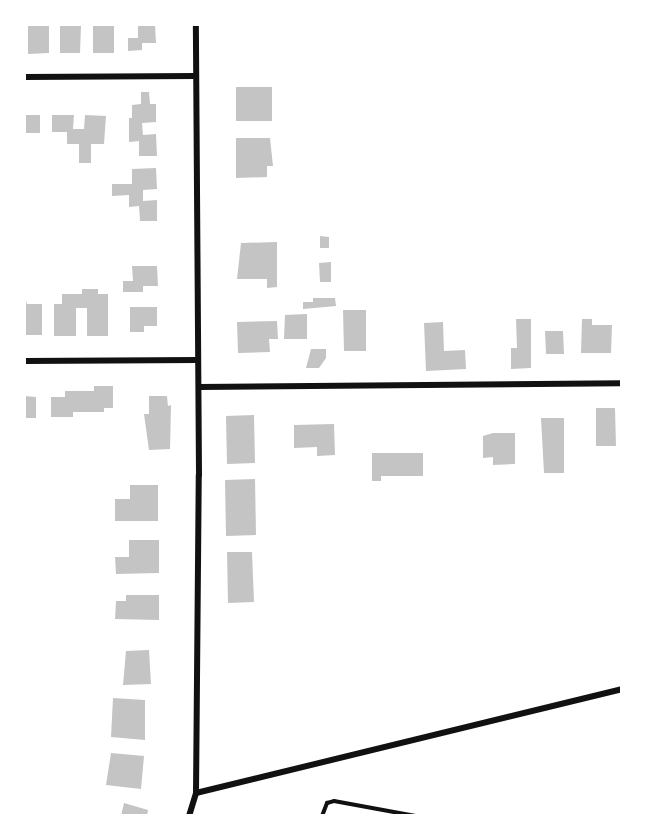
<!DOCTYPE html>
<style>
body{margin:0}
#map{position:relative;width:646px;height:840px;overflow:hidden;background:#fff;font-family:"Work Sans",sans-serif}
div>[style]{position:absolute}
.building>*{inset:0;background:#c4c4c4}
.service>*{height:4px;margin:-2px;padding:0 2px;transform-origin:2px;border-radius:2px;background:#111}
.minor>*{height:6px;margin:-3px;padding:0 3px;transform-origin:3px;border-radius:3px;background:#111}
span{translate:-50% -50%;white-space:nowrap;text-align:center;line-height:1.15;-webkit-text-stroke:6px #fff;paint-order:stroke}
.frame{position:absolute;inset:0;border:26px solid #fff;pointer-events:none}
</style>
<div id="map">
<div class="building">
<i style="clip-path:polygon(28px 24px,49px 24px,49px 53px,28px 54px)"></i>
<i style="clip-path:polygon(60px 24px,114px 24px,114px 53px,93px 53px,93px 26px,81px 26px,80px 53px,60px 53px)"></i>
<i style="clip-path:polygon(155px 24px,156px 43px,142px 43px,142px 50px,128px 51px,128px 38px,138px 38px,138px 25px)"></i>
<i style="clip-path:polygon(236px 87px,272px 87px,272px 121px,236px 121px)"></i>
<i style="clip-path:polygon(141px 92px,149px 92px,150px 104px,156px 104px,156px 122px,142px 123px,143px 135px,156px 134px,157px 156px,139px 156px,139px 141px,129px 142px,129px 118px,132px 118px,132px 105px,141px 104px)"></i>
<i style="clip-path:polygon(24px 115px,40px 115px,40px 133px,24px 133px)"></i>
<i style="clip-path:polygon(52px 115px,74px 115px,73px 129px,84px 129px,85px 115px,106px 116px,104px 144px,91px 144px,91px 163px,79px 163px,79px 144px,67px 144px,67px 132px,52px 132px)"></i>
<i style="clip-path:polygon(236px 138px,270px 138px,273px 166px,267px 166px,267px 177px,236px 178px)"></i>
<i style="clip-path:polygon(156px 168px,157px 189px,143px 190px,143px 201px,157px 200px,157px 221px,140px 221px,139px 206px,129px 207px,129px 195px,112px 196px,112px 184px,132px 184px,132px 169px)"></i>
<i style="clip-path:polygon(320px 236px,329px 237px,329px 248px,320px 248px)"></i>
<i style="clip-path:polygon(277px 242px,277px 287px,267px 288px,267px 279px,237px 279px,241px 243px)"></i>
<i style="clip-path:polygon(331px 262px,331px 282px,320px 282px,319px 263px)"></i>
<i style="clip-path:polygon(132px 266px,157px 266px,158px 286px,143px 286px,143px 292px,123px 292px,123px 281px,133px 281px)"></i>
<i style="clip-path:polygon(82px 289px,98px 289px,98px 294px,108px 294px,108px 336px,87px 336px,87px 308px,76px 308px,76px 336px,54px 336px,54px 304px,62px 304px,62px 294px,82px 294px)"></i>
<i style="clip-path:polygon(24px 294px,27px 304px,42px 304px,42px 335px,24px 335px)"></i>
<i style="clip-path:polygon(313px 298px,335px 298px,336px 306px,303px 309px,303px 302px,313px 302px)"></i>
<i style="clip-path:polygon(130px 307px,157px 307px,157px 326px,144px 326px,144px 332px,130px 332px)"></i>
<i style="clip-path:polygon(343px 310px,366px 310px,366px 351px,344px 351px)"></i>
<i style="clip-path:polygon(307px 314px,307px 339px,284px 339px,285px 315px)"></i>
<i style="clip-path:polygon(516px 319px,531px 319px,531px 368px,511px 369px,511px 348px,517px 348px)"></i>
<i style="clip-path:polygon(582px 319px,592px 319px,592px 325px,612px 325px,611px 353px,581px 353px)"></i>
<i style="clip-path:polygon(277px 321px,278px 339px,269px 339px,270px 352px,238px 353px,237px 322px)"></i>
<i style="clip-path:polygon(443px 322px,444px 351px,465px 350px,466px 369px,426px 371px,424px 323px)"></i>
<i style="clip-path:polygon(545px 331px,563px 331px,564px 354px,546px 354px)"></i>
<i style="clip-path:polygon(311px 349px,326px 349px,326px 358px,319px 368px,306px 368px)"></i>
<i style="clip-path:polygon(94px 386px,113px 386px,113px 408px,104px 408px,104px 412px,73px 412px,73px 417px,51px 417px,51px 397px,65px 397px,65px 391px,94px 391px)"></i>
<i style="clip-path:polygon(24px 396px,36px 397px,36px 418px,24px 418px)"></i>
<i style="clip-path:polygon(149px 396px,167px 396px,168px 406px,171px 405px,170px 449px,149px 450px,144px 414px,149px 414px)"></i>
<i style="clip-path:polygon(596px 408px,615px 408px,616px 446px,596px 446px)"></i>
<i style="clip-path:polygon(254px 415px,255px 463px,227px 464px,226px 416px)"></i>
<i style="clip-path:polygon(541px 418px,564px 418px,564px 473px,544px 473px)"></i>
<i style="clip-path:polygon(334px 424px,335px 455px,317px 456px,317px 447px,294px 448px,294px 425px)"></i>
<i style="clip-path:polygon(493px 433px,515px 433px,515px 464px,493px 465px,493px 457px,483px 458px,483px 436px)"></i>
<i style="clip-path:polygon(372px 453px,423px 453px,423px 476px,381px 476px,381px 481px,372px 481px)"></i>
<i style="clip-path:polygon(255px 479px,256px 535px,226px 536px,225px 480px)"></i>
<i style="clip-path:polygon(130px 485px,158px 485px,158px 521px,115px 521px,115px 499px,130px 499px)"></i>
<i style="clip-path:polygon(129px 540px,159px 540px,159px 573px,116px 574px,115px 557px,129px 557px)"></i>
<i style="clip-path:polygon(227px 552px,252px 552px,254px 602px,228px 603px)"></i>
<i style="clip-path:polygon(126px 595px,159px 595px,159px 620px,115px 619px,116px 601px,126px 601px)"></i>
<i style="clip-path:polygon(149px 650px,151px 684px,123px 685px,126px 651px)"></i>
<i style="clip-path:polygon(113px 698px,145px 700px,145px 740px,111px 737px)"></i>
<i style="clip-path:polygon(111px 753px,144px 756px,141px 789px,106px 785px)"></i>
<i style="clip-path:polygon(124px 803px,148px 810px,147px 816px,121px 816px)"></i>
</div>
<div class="service">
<i style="left:322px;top:816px;width:14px;rotate:-69deg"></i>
<i style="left:327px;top:803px;width:7px;rotate:-16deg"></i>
<i style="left:334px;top:801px;width:83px;rotate:10.4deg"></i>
</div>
<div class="minor">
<i style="left:24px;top:77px;width:172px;rotate:-0.3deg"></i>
<i style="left:24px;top:361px;width:174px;rotate:-0.3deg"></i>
<i style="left:199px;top:387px;width:423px;rotate:-0.5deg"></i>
<i style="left:196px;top:793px;width:439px;rotate:-13.7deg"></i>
<i style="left:189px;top:816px;width:24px;rotate:-73deg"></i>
<i style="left:196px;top:793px;width:318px;rotate:-89.5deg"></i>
<i style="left:199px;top:475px;width:451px;rotate:-90.4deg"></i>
</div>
<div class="frame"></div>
</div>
